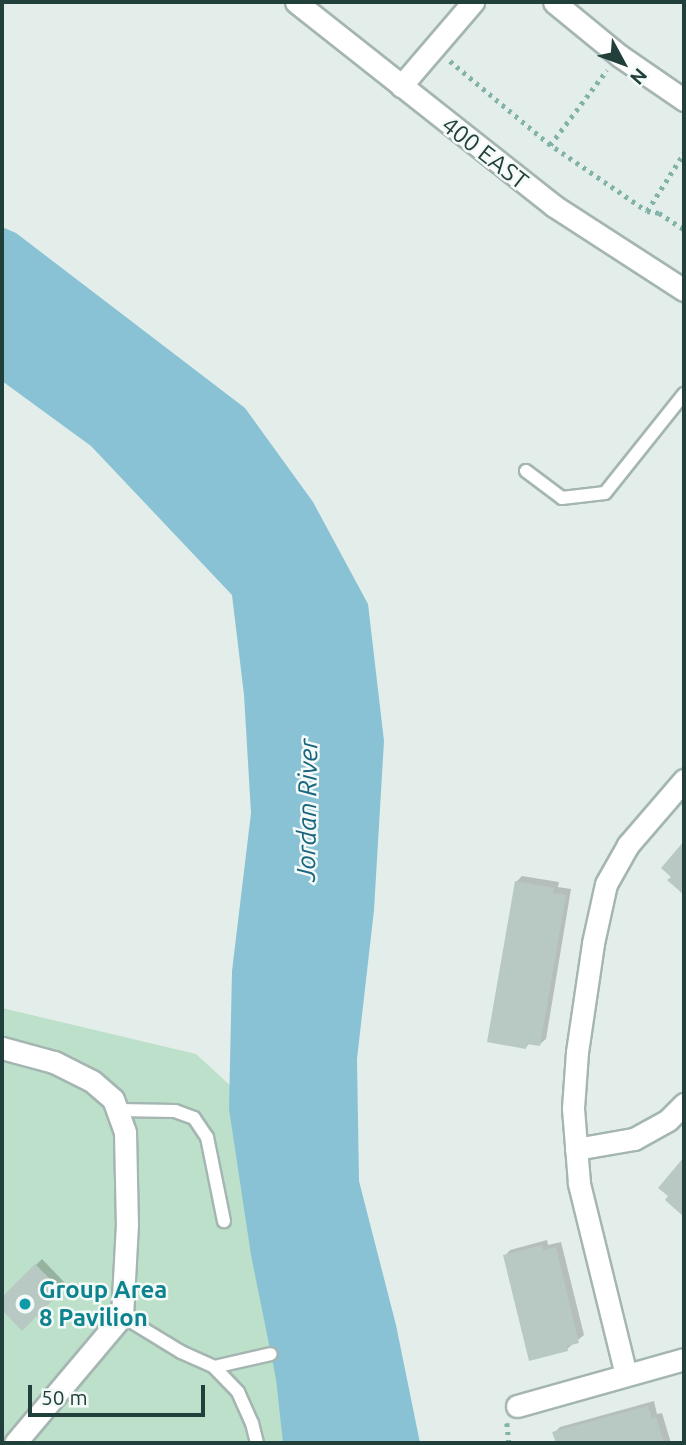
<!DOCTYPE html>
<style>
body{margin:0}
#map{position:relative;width:686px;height:1445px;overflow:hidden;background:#e3eeea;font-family:Ubuntu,sans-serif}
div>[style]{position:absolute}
.green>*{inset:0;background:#bce0c9}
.water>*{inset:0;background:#89c2d5}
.shadow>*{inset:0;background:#0003}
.building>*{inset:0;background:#b8c9c3}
.path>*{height:4.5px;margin-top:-2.25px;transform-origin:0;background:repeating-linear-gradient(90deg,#82b3a8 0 3.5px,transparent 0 8.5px)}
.roads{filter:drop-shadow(2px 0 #a5b6b2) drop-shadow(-2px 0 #a5b6b2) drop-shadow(0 2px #a5b6b2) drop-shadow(0 -2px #a5b6b2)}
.lane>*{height:12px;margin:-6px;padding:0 6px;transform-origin:6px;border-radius:6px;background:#fff}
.street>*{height:21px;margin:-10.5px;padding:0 10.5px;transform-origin:10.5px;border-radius:10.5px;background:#fff}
.secondary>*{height:21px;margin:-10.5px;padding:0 10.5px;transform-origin:10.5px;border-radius:10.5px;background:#fff}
.dots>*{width:19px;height:19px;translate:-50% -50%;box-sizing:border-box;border:4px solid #f4faf8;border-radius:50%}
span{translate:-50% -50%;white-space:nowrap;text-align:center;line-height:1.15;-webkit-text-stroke:5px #f4faf8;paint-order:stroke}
.street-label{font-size:24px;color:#22403b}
.culture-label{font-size:24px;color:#0d838f;font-weight:700}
.left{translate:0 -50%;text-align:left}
.water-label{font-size:26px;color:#19657f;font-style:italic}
.frame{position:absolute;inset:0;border:4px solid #22403b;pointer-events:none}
.north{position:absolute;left:588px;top:28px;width:70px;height:70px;-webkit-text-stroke:5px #f4faf8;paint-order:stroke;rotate:131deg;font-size:19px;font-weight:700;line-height:28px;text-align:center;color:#22403b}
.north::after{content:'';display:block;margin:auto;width:24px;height:32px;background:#22403b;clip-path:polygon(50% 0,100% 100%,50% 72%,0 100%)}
.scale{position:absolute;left:28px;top:1385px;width:177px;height:32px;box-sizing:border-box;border:4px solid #22403b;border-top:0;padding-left:9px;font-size:21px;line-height:24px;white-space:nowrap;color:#22403b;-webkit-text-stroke:5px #f4faf8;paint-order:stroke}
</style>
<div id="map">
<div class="green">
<i style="clip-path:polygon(2px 1008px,196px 1054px,245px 1099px,297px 1443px,2px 1443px)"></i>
</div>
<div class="water">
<i style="clip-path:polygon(2px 227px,16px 233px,245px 408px,313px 502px,368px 604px,384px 741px,374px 910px,357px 1059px,359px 1181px,396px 1325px,420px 1443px,283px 1443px,276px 1379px,251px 1255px,229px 1109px,232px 971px,251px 813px,244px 695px,232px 595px,91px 446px,2px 381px)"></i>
</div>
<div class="shadow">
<i style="clip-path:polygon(522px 876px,559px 882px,558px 887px,571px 889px,546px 1039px,540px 1044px,530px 1043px,526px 1047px,516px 882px)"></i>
<i style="clip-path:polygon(547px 1240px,548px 1245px,561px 1242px,584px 1335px,567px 1349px,505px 1256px,510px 1250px)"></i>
<i style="clip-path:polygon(42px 1259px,66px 1284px,22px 1328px,2px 1308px,2px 1299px)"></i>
<i style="clip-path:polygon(654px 1401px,657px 1414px,662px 1413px,671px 1443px,556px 1443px,554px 1433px,560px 1427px)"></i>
</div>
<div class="building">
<i style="clip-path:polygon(684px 841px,684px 895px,667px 880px,671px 877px,661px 868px)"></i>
<i style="clip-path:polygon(515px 881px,554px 888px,553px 893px,566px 895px,540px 1046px,527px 1044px,526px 1049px,487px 1042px)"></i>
<i style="clip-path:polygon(684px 1157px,684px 1217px,665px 1200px,668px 1196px,658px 1188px)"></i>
<i style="clip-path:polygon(542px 1245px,543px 1250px,556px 1247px,579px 1343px,567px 1346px,568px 1351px,529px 1361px,503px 1255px)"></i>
<i style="clip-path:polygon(35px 1264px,62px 1291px,22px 1331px,2px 1310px,2px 1297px)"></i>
<i style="clip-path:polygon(648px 1406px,652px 1419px,656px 1417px,664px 1443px,556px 1443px,552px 1432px)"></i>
</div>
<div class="path">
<i style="left:450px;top:61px;width:128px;rotate:39.9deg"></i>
<i style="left:548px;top:143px;width:120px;rotate:34.5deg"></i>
<i style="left:647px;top:211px;width:12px;rotate:9deg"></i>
<i style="left:659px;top:213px;width:30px;rotate:33deg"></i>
<i style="left:550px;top:145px;width:94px;rotate:-52.8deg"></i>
<i style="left:647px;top:211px;width:69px;rotate:-57.5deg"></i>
<i style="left:507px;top:1423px;width:20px;rotate:84deg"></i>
</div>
<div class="roads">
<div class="lane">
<i style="left:526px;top:471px;width:45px;rotate:36.9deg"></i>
<i style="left:562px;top:498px;width:43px;rotate:-6.6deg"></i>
<i style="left:605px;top:493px;width:127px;rotate:-51.4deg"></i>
<i style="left:117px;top:1110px;width:58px;rotate:1deg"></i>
<i style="left:175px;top:1111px;width:20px;rotate:20deg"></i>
<i style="left:194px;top:1118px;width:23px;rotate:56deg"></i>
<i style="left:207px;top:1137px;width:86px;rotate:78.6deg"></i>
<i style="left:122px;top:1316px;width:69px;rotate:31.4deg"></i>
<i style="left:181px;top:1352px;width:36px;rotate:24deg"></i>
<i style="left:214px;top:1367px;width:35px;rotate:46deg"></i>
<i style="left:238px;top:1392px;width:34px;rotate:66deg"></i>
<i style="left:252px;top:1423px;width:21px;rotate:76deg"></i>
<i style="left:214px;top:1367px;width:58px;rotate:-12.8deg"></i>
</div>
<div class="street">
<i style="left:554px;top:2px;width:85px;rotate:39.3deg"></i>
<i style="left:620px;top:56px;width:78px;rotate:34.5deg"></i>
<i style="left:401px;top:86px;width:111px;rotate:-49.4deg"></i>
<i style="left:2px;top:1048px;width:54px;rotate:15.1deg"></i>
<i style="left:54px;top:1062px;width:42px;rotate:26.6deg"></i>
<i style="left:92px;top:1081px;width:28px;rotate:41deg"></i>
<i style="left:113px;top:1099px;width:35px;rotate:70deg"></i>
<i style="left:125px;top:1132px;width:92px;rotate:88.8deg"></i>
<i style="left:127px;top:1224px;width:92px;rotate:93.1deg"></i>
<i style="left:122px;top:1316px;width:166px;rotate:130.1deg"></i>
<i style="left:576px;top:1149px;width:59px;rotate:-9.8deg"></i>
<i style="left:634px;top:1139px;width:39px;rotate:-29deg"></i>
<i style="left:668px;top:1120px;width:23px;rotate:-45deg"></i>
<i style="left:626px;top:1375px;width:198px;rotate:-103.8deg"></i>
<i style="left:579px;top:1183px;width:75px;rotate:-94.6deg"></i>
<i style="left:573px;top:1108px;width:56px;rotate:-85.9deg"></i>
<i style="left:577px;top:1052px;width:110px;rotate:-81.6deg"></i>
<i style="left:593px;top:943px;width:60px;rotate:-77.6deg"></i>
<i style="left:606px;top:884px;width:45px;rotate:-60.6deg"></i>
<i style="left:628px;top:845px;width:86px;rotate:-49.3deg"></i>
<i style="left:517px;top:1406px;width:173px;rotate:-15.7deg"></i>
</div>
<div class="secondary">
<i style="left:296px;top:2px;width:329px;rotate:38.3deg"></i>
<i style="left:554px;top:206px;width:155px;rotate:32.9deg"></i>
</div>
</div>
<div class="dots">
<i style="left:25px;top:1304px;background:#0f9aa8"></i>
</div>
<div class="street-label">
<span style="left:485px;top:153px;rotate:38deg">400 EAST</span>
</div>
<div class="culture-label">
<span class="left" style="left:39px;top:1304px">Group Area<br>8 Pavilion</span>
</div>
<div class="water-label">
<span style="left:307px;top:810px;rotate:-89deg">Jordan River</span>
</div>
<div class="frame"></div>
<div class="north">N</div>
<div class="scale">50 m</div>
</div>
